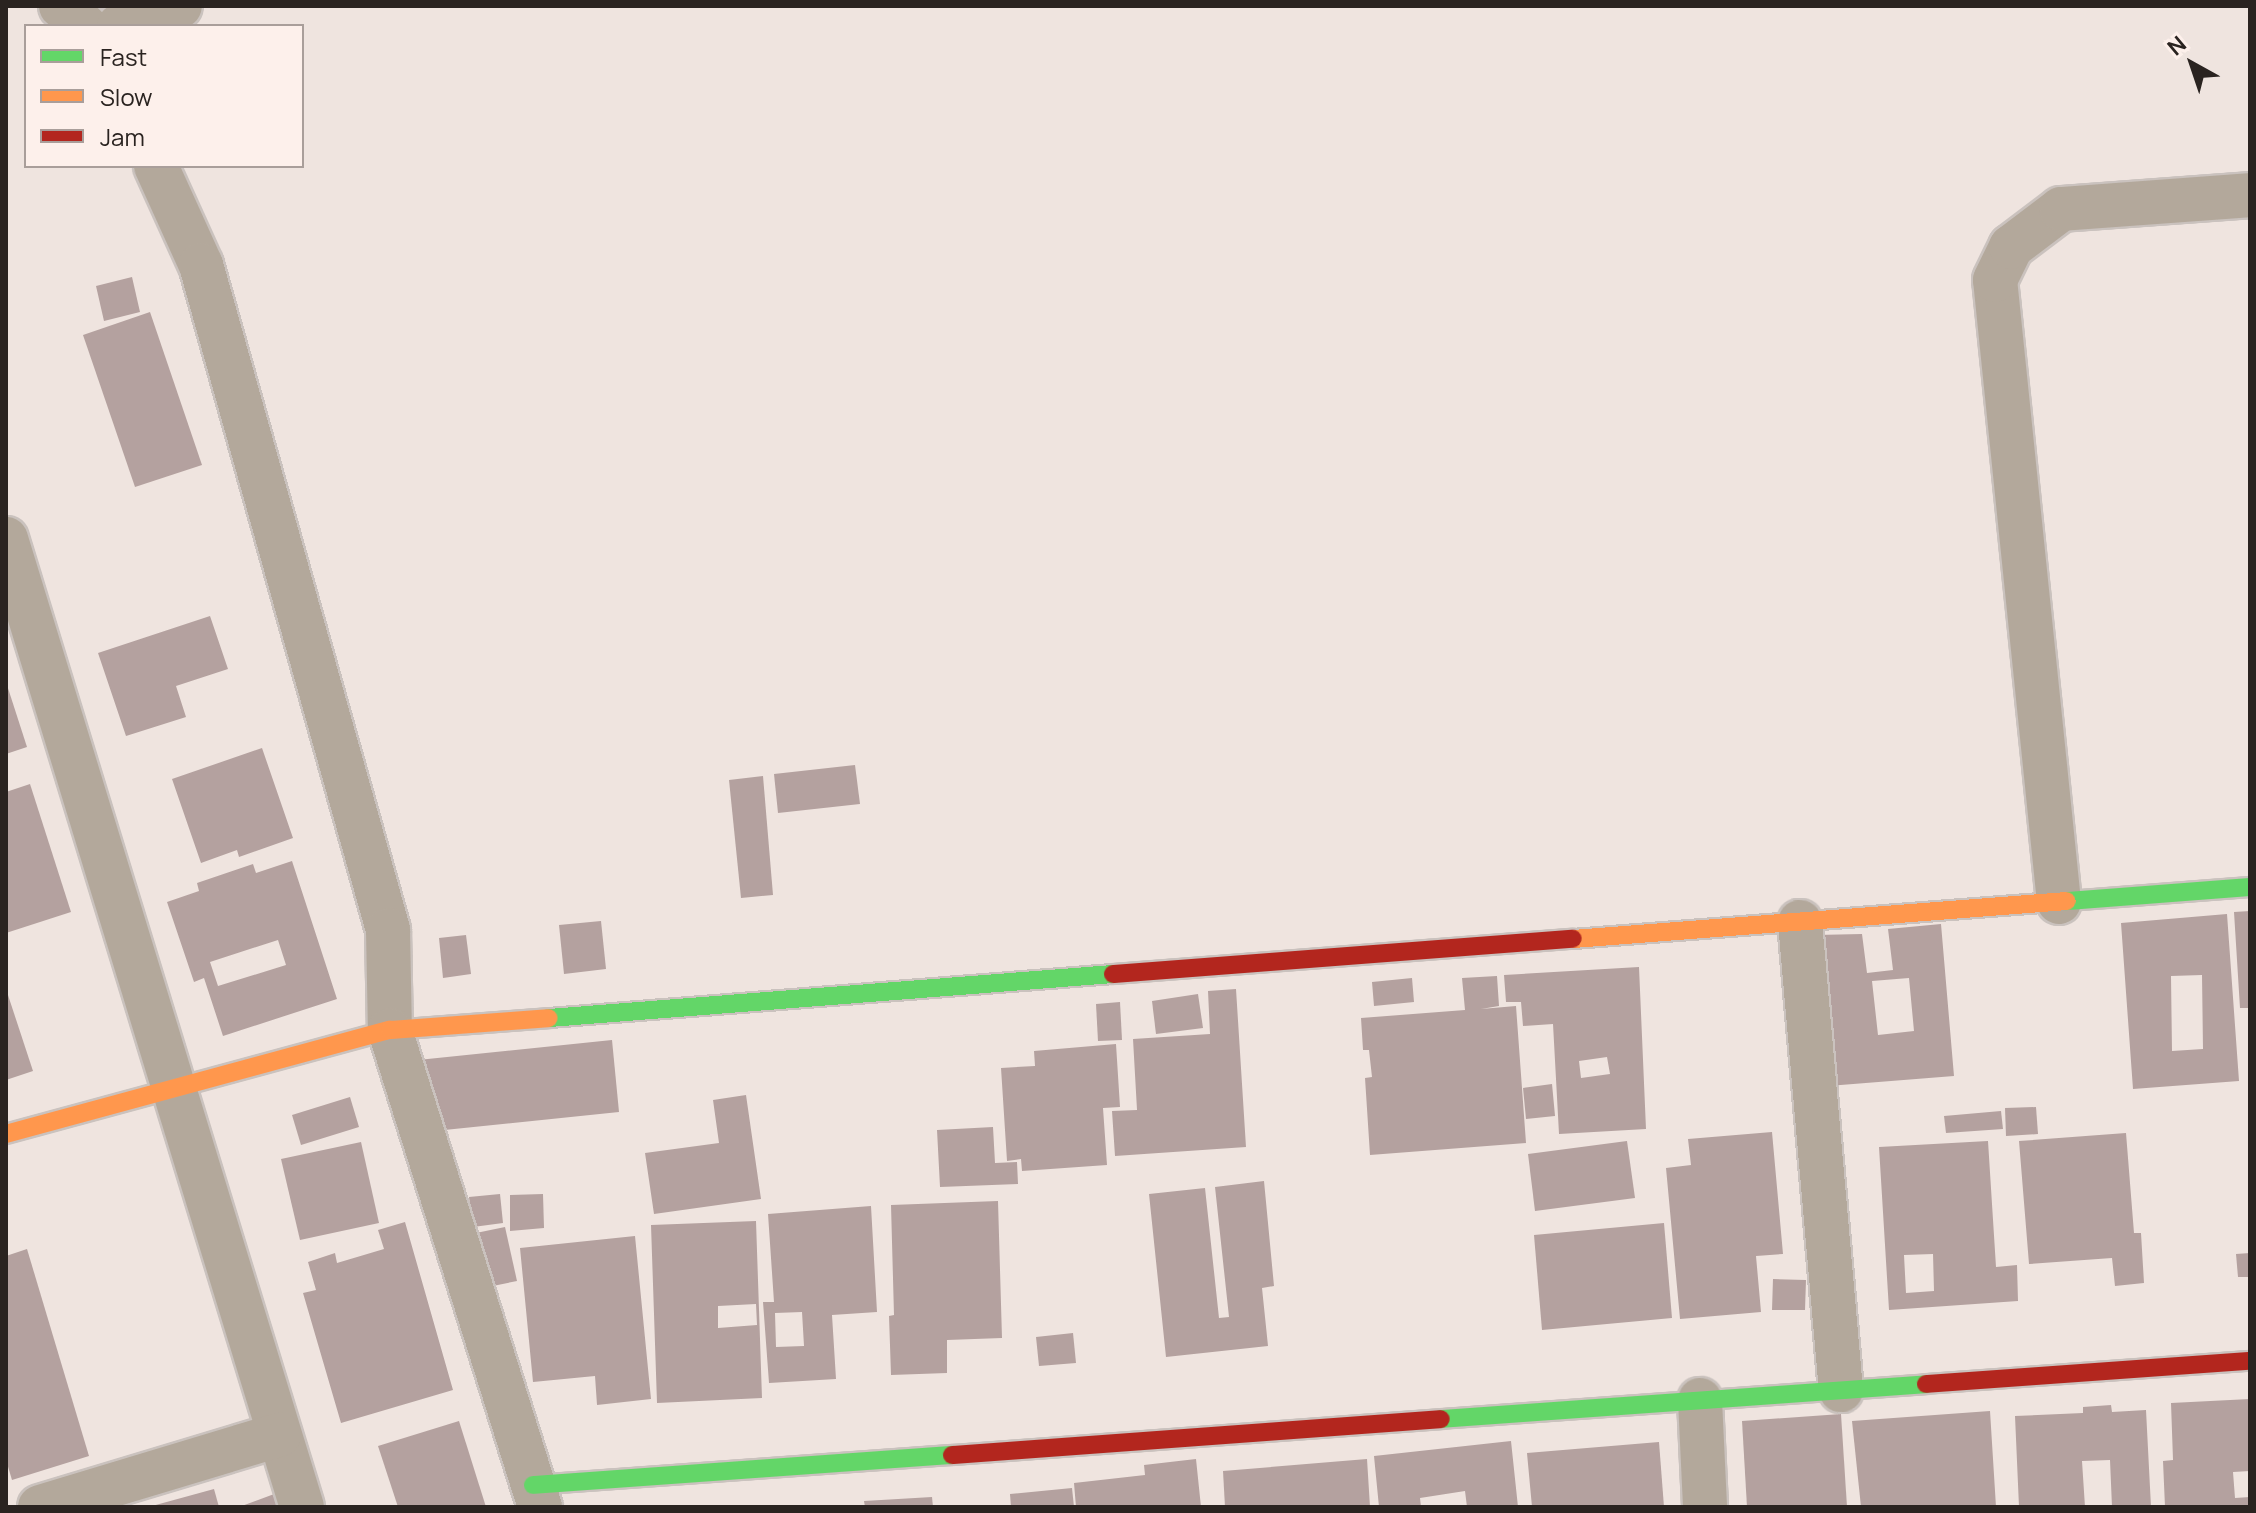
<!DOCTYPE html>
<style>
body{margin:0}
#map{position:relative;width:2256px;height:1513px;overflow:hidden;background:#efe4df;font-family:Manrope,sans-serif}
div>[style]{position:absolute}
.building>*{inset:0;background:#b4a19f}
.roads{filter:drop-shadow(2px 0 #cac2be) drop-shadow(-2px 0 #cac2be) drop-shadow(0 2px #cac2be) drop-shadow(0 -2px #cac2be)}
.street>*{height:44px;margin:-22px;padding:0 22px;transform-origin:22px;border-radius:22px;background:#b3a89b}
.fast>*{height:18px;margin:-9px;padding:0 9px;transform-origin:9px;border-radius:9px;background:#63d668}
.slow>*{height:18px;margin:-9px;padding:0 9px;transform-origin:9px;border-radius:9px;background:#ff974d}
.jam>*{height:18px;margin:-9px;padding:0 9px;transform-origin:9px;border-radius:9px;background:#b3261e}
span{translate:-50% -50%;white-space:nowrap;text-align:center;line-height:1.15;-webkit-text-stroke:8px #fdf0eb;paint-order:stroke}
.frame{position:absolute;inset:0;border:8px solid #2a2320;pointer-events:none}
.legend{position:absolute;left:24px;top:24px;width:280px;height:144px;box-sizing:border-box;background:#fdf0eb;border:2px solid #a99e9a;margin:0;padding:10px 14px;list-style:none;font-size:24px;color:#2a2320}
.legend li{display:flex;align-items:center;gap:16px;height:40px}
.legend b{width:40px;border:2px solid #a99e9a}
.north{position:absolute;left:2152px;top:24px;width:80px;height:80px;-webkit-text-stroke:6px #fdf0eb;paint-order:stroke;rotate:320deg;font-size:22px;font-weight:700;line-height:32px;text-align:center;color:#2a2320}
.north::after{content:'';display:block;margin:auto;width:28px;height:36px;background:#2a2320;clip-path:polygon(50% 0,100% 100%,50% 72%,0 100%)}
</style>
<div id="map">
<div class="building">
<i style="clip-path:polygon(132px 277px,140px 312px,104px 321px,96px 286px)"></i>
<i style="clip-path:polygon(150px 312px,202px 465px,135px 487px,83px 335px)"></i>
<i style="clip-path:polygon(210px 616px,228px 669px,176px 686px,186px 717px,126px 736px,98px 653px)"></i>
<i style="clip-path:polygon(6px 682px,27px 747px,6px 754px)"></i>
<i style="clip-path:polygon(262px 748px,293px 838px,239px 857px,237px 850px,201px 863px,172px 779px)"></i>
<i style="clip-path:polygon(855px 765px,860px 804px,778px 813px,774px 774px)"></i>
<i style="clip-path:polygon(763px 776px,773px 895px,741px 898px,729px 780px)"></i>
<i style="clip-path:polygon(30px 784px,71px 912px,6px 933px,6px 792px)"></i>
<i style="clip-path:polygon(evenodd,292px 861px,337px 999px,223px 1036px,204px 978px,194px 982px,167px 902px,199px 891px,197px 883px,253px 864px,256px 873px,292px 861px,278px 940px,286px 965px,218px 986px,210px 962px,278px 940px)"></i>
<i style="clip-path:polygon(2250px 911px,2250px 1008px,2240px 1008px,2234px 912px)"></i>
<i style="clip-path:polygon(evenodd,2227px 914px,2239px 1081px,2133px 1089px,2121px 923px,2227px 914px,2202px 975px,2203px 1049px,2172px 1051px,2171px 976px,2202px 975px)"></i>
<i style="clip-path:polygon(601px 921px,606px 969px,564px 974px,559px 925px)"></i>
<i style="clip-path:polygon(evenodd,1941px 924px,1954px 1076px,1828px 1086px,1816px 935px,1862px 934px,1867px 973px,1893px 970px,1888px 929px,1941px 924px,1909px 978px,1914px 1031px,1878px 1035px,1872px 981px,1909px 978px)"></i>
<i style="clip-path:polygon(466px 935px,471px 974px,443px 978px,439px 938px)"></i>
<i style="clip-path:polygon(evenodd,1639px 967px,1646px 1129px,1559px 1134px,1553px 1024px,1523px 1026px,1521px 1002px,1506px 1002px,1504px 975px,1639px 967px,1607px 1057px,1610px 1074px,1581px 1078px,1579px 1061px,1607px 1057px)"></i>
<i style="clip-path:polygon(1497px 976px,1499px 1006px,1481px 1009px,1516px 1006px,1526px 1143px,1370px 1155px,1365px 1078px,1372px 1077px,1369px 1050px,1363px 1050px,1361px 1018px,1465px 1010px,1462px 978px)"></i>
<i style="clip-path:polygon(1412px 978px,1414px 1002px,1374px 1006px,1372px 982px)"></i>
<i style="clip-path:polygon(6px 989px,33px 1071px,6px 1080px)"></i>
<i style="clip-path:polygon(1236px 989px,1246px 1147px,1115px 1156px,1112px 1111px,1137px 1110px,1133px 1039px,1210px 1034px,1208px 991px)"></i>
<i style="clip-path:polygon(1198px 994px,1203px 1028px,1156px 1034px,1152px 1001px)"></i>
<i style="clip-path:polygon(1120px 1002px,1122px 1040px,1098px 1041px,1096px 1004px)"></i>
<i style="clip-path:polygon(612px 1040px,619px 1112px,425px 1132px,418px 1060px)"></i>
<i style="clip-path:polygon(1116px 1044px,1120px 1107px,1103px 1108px,1107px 1165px,1022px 1171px,1021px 1159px,1007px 1161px,1001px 1068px,1035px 1066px,1034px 1051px)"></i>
<i style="clip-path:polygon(1552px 1084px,1555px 1116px,1526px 1119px,1523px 1088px)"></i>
<i style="clip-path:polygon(746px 1095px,761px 1199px,654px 1214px,645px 1153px,719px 1143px,713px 1100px)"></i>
<i style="clip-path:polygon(350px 1097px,359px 1127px,301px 1145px,292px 1115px)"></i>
<i style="clip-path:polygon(2036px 1107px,2038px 1134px,2006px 1136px,2005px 1108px)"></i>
<i style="clip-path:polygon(2001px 1111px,2003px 1129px,1946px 1133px,1944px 1116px)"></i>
<i style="clip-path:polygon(993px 1127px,995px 1163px,1017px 1162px,1018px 1184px,940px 1187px,937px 1130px)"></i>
<i style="clip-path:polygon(1772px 1132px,1783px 1254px,1756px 1256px,1761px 1312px,1680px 1319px,1666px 1168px,1691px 1165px,1688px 1139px)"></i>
<i style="clip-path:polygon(2126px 1133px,2134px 1233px,2141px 1233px,2144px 1283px,2115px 1286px,2112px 1258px,2029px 1264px,2019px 1141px)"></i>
<i style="clip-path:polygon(1627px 1141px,1635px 1198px,1535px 1211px,1528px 1154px)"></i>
<i style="clip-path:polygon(evenodd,1988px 1141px,1996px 1267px,2017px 1265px,2018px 1301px,1889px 1310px,1879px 1147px,1988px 1141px,1933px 1254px,1934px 1291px,1906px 1293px,1904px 1255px,1933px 1254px)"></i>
<i style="clip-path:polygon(361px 1142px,379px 1223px,300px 1240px,281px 1159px)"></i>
<i style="clip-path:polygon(1264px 1181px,1274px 1286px,1262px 1288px,1268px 1346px,1166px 1357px,1149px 1194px,1205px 1188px,1219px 1318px,1229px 1317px,1215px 1187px)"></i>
<i style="clip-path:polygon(500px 1194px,503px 1223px,473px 1227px,469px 1197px)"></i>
<i style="clip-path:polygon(543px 1194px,544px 1228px,510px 1231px,510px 1195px)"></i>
<i style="clip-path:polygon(998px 1201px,1002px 1338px,947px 1340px,947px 1373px,891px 1375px,889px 1316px,894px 1315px,891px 1205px)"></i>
<i style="clip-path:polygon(evenodd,871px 1206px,877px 1312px,832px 1315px,836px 1379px,769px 1383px,763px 1302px,774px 1302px,768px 1214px,871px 1206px,802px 1312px,804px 1346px,776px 1347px,775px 1313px,802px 1312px)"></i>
<i style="clip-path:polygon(evenodd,756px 1221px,762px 1398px,657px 1403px,651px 1225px,756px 1221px,756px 1304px,757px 1325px,718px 1328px,718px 1306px,756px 1304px)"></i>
<i style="clip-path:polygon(405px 1222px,453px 1390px,341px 1423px,303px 1293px,316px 1290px,308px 1262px,335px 1253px,337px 1263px,384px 1249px,378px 1230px)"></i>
<i style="clip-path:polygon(1664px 1223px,1672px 1318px,1542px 1330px,1534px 1235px)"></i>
<i style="clip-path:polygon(505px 1227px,517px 1281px,488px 1287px,476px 1233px)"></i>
<i style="clip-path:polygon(635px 1236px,651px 1399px,597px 1405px,595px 1376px,533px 1382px,520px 1248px)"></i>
<i style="clip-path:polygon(27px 1249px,89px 1456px,12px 1480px,6px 1460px,6px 1256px)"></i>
<i style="clip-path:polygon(2250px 1253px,2250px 1277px,2238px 1277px,2236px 1254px)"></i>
<i style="clip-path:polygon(1773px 1279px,1806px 1280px,1805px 1310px,1772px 1310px)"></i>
<i style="clip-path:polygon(1073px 1333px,1076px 1363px,1039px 1366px,1036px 1337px)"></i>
<i style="clip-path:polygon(2250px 1399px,2250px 1471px,2233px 1472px,2235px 1498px,2250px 1497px,2250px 1507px,2165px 1507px,2163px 1461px,2173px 1460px,2171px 1403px)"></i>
<i style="clip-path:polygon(2111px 1405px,2112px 1412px,2146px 1410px,2151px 1507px,2112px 1507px,2110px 1460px,2082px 1461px,2085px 1507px,2019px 1507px,2015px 1416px,2083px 1413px,2083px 1407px)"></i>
<i style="clip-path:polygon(1990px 1411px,1996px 1507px,1861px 1507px,1852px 1421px)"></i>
<i style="clip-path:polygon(1841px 1414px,1847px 1507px,1747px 1507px,1742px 1421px)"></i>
<i style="clip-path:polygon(459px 1421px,486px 1507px,398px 1507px,378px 1446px)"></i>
<i style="clip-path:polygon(1511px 1441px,1518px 1507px,1467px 1507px,1465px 1491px,1420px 1498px,1421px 1507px,1379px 1507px,1374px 1456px)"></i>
<i style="clip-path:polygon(1659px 1442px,1664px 1507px,1532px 1507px,1527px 1453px)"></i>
<i style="clip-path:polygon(1196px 1459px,1201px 1507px,1076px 1507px,1074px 1483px,1145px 1475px,1144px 1465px)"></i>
<i style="clip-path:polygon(1367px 1459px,1370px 1507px,1225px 1507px,1223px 1471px)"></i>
<i style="clip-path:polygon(1072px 1488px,1074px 1507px,1011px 1507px,1010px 1494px)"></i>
<i style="clip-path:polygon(214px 1489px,219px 1507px,153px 1507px,152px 1506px)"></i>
<i style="clip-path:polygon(285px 1490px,301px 1507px,239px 1507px)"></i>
<i style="clip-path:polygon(932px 1497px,933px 1507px,865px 1507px,864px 1501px)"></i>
</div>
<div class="roads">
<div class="street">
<i style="left:61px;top:6px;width:31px;rotate:40deg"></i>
<i style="left:119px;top:26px;width:64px;rotate:-18.2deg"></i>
<i style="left:156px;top:166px;width:109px;rotate:65.6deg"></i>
<i style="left:201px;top:265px;width:691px;rotate:74.29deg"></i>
<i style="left:388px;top:930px;width:100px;rotate:88.9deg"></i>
<i style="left:390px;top:1030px;width:500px;rotate:72.54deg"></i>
<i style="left:6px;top:539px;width:1012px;rotate:73deg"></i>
<i style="left:2059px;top:902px;width:625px;rotate:-95.87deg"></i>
<i style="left:1995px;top:280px;width:37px;rotate:-64deg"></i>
<i style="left:2011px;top:247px;width:63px;rotate:-37.2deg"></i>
<i style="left:2061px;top:209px;width:190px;rotate:-4.2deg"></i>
<i style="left:1800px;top:922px;width:470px;rotate:85deg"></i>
<i style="left:1700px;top:1400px;width:107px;rotate:87.3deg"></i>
<i style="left:40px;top:1507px;width:250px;rotate:-16.8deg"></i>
</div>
<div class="fast">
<i style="left:2067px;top:901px;width:184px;rotate:-4.4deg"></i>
<i style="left:549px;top:1018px;width:566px;rotate:-4.46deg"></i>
<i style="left:1441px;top:1419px;width:486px;rotate:-4.1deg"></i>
<i style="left:533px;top:1485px;width:420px;rotate:-4.1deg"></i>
</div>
<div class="slow">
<i style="left:1573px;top:939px;width:495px;rotate:-4.4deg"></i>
<i style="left:6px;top:1134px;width:398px;rotate:-15.2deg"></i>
<i style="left:390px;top:1030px;width:159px;rotate:-4.3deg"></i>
</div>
<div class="jam">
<i style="left:1113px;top:974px;width:461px;rotate:-4.4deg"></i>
<i style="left:1926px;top:1384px;width:325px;rotate:-4.1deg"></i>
<i style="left:952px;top:1455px;width:490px;rotate:-4.2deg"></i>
</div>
</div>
<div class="frame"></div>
<ul class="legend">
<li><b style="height:10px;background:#63d668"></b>Fast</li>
<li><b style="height:10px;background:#ff974d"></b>Slow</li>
<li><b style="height:10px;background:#b3261e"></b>Jam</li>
</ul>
<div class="north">N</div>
</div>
